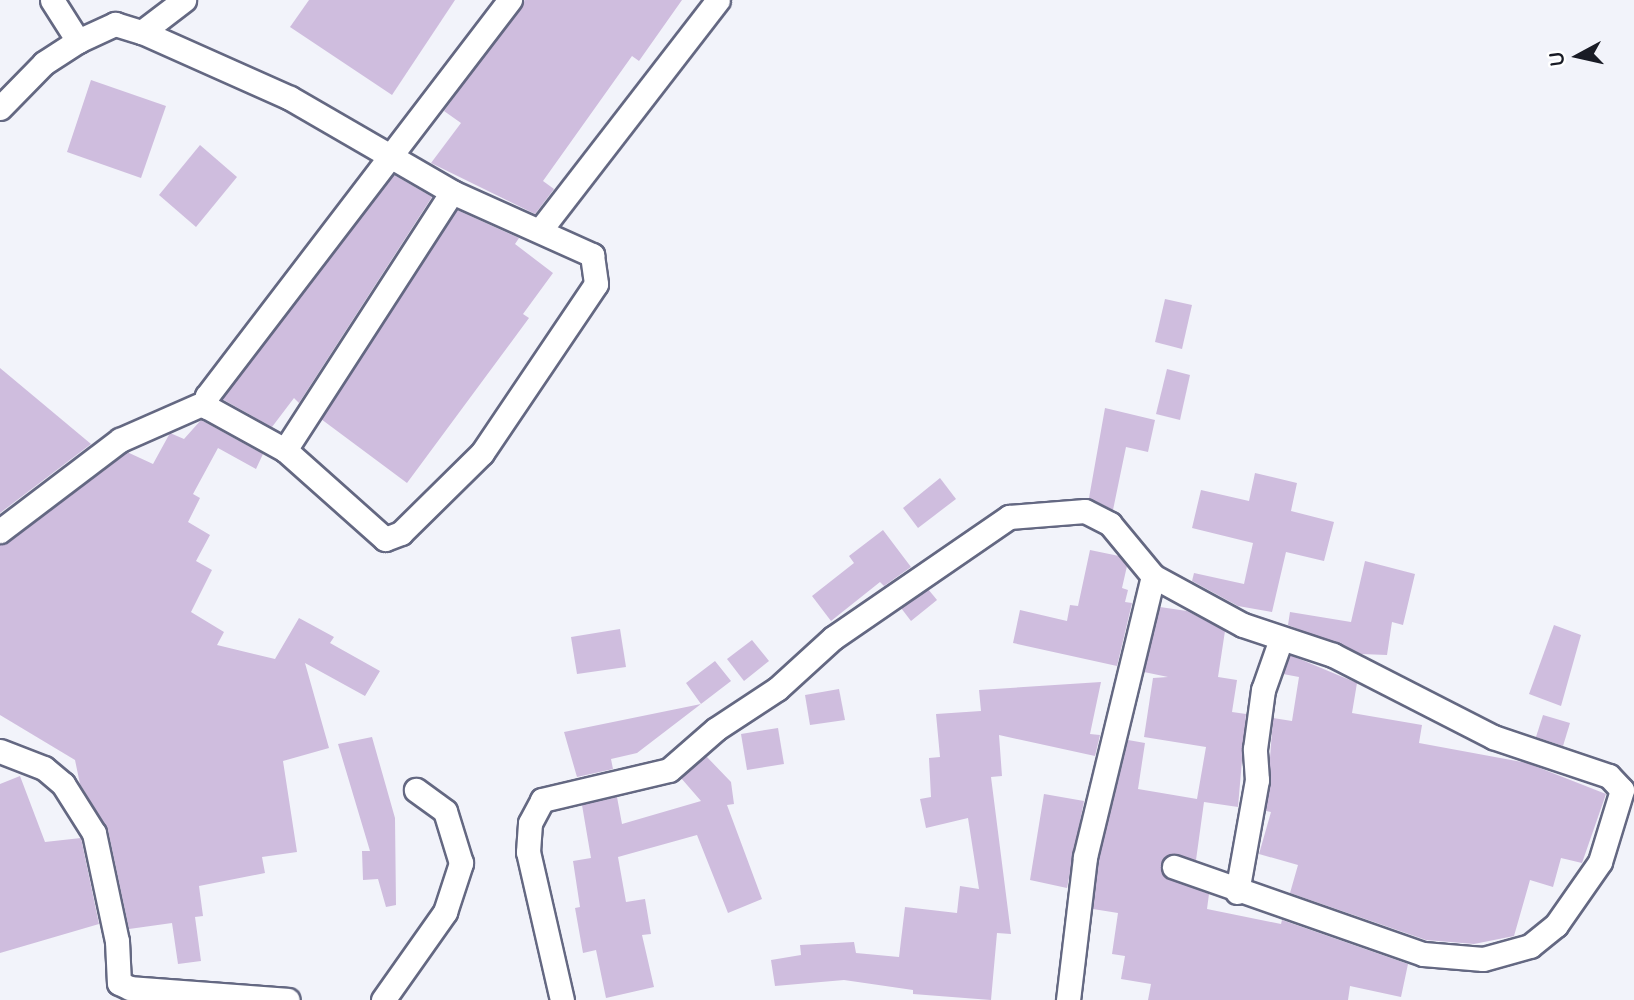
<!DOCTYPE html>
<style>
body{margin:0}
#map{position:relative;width:1634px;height:1000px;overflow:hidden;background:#f2f3fa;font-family:"Varela Round",sans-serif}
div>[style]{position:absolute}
.building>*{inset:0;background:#cfbdde}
.roads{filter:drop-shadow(2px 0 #646882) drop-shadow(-2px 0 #646882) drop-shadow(0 2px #646882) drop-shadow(0 -2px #646882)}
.minor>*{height:23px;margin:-11.5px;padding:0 11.5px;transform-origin:11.5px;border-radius:11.5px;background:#fff}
span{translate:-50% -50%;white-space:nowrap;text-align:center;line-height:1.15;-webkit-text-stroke:7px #fff;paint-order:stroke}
.north{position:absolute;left:1543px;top:21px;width:70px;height:70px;-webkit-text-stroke:5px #fff;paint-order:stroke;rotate:262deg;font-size:19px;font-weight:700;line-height:28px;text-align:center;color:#191b25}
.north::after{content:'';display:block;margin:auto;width:24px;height:32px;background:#191b25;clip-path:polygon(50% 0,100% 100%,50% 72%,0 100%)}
</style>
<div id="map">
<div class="building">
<i style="clip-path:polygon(309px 0,455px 0,392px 95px,290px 27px)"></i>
<i style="clip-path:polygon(525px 0,682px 0,639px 61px,632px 56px,543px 181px,554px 189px,535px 214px,431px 163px,461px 123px,444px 111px)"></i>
<i style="clip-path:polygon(91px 80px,166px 106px,141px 178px,67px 152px)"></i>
<i style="clip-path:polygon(200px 145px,237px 177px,196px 227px,159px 195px)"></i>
<i style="clip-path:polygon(394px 175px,432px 197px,299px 403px,294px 398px,272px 427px,222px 399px)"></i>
<i style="clip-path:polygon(457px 210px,519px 238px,515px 244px,553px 273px,523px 314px,529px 318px,407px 483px,321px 419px)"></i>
<i style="clip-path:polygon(1165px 299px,1192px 305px,1182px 349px,1155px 342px)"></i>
<i style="clip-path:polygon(0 368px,91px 444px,0 513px)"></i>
<i style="clip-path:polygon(1167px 369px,1190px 375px,1180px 420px,1156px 414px)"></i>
<i style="clip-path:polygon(1105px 408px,1155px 420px,1148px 452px,1126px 447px,1113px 510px,1089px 498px)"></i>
<i style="clip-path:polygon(201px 420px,263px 454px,256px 469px,218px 448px,193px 494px,200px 498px,188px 522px,210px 535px,196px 561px,212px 570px,191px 612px,224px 632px,217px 645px,275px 659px,299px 618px,334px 637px,330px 643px,380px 671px,365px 696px,305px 663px,329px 748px,283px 761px,297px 852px,262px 857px,265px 873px,199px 886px,203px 916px,195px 917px,201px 961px,178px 964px,172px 923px,129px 929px,108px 830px,80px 784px,75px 760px,0 715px,0 545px,127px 452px,153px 464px,170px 433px,184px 439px)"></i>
<i style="clip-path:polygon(1255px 473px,1297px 483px,1291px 511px,1334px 522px,1324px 561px,1286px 552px,1272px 612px,1238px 606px,1192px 581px,1194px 573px,1244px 584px,1253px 543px,1192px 528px,1201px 490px,1249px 501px)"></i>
<i style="clip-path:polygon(940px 478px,956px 499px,918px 528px,903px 508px)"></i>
<i style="clip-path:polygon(883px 530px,911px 567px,884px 586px,880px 582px,831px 621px,812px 596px,854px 563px,849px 556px)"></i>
<i style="clip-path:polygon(1090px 550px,1119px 556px,1127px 566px,1122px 588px,1128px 590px,1125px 602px,1132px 603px,1117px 666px,1013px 643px,1020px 610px,1067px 621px,1070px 605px,1078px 606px)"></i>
<i style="clip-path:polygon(1365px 561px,1415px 574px,1403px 625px,1392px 622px,1387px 655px,1361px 654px,1288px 625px,1290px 612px,1351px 622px)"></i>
<i style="clip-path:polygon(928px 589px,937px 600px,911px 621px,901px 608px)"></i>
<i style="clip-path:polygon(1160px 607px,1187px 611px,1225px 631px,1218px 677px,1237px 680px,1232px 712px,1246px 714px,1238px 807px,1204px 802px,1196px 860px,1165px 856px,1163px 876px,1209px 894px,1207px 909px,1281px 924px,1282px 920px,1408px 964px,1401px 997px,1350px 986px,1348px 1000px,1148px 1000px,1151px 984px,1121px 979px,1125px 956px,1112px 954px,1118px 913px,1093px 909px,1099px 859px,1128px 740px,1145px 743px,1138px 789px,1197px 799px,1206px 747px,1144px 737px,1153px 678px,1168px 677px,1144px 672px)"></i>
<i style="clip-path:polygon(1554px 625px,1581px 635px,1561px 706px,1529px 694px)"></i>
<i style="clip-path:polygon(620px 629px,626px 667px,577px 674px,571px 637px)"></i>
<i style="clip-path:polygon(752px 640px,769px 661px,744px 681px,727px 659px)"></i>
<i style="clip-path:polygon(1290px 655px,1357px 683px,1352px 713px,1422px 725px,1419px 743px,1527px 763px,1606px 794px,1582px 863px,1561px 858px,1553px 887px,1530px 880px,1514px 936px,1474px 944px,1426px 940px,1290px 893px,1298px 865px,1259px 854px,1271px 812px,1266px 811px,1273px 718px,1292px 721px,1299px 677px,1283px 674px)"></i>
<i style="clip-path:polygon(715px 661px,731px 681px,637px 753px,611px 759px,613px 769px,577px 777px,564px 732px,701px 704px,686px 683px)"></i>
<i style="clip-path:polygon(1101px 682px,1090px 734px,1100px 735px,1095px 756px,999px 735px,1002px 776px,991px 777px,1011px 934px,997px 933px,991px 1000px,913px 994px,913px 990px,844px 980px,775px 986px,771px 960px,801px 955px,800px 945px,854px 942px,856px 953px,899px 957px,905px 907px,957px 913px,960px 886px,979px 889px,968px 818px,926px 828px,920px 799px,931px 797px,929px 758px,940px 757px,936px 714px,981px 711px,979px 690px)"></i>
<i style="clip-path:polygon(839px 689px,845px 720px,810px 725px,805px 695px)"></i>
<i style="clip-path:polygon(1543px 715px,1570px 723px,1563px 746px,1536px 737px)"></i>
<i style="clip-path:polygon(778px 728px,784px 764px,747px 770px,741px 734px)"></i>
<i style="clip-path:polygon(372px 737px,395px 818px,396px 905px,386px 907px,378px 879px,363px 880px,362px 851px,370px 851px,338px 744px)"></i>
<i style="clip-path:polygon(706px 756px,731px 782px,734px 804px,727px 805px,762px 899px,728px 913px,697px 835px,618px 857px,626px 902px,645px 899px,651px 934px,642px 935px,654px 987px,606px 998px,596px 950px,583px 953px,575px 908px,580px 907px,573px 861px,591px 858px,582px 805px,617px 797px,622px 824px,701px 801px,681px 778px)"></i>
<i style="clip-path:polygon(20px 776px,45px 842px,81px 838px,99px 924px,0 953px,0 784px)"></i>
<i style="clip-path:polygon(1044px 794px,1084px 801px,1067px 888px,1030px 880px)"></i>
</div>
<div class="roads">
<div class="minor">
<i style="left:52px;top:0;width:49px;rotate:57.6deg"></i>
<i style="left:78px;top:41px;width:41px;rotate:-24.7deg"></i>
<i style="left:115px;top:24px;width:28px;rotate:17deg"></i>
<i style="left:142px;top:32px;width:162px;rotate:24deg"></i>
<i style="left:290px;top:98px;width:187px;rotate:30.1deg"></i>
<i style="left:452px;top:192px;width:154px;rotate:24.2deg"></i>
<i style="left:592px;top:255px;width:29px;rotate:82deg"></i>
<i style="left:596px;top:284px;width:204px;rotate:124deg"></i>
<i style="left:482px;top:453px;width:114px;rotate:135.4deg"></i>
<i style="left:401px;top:533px;width:17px;rotate:159deg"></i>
<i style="left:385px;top:539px;width:134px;rotate:-138.3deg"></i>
<i style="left:285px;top:450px;width:307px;rotate:-57.1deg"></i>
<i style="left:142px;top:32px;width:53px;rotate:-37.3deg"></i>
<i style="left:0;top:108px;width:63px;rotate:-45.6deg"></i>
<i style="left:44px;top:63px;width:40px;rotate:-32.9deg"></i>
<i style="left:541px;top:229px;width:289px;rotate:-52.3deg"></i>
<i style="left:285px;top:450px;width:89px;rotate:-151.1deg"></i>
<i style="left:207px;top:407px;width:11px;rotate:-90deg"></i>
<i style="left:207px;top:396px;width:499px;rotate:-52.6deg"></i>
<i style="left:0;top:531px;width:151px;rotate:-37.2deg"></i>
<i style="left:120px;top:440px;width:94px;rotate:-23.8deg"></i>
<i style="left:0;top:751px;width:47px;rotate:21.1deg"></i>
<i style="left:44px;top:768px;width:25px;rotate:40deg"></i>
<i style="left:63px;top:784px;width:58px;rotate:57.7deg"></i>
<i style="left:94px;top:833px;width:110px;rotate:78deg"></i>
<i style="left:117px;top:941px;width:42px;rotate:87.3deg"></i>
<i style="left:119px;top:983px;width:12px;rotate:24deg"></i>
<i style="left:130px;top:988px;width:158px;rotate:4.3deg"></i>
<i style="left:1237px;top:892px;width:114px;rotate:-79.9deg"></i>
<i style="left:1257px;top:780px;width:31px;rotate:-94deg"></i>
<i style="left:1255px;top:749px;width:60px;rotate:-82.3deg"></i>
<i style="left:1263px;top:690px;width:54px;rotate:-70.6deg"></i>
<i style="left:383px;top:1000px;width:108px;rotate:-54.8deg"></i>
<i style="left:445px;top:912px;width:52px;rotate:-71.9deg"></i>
<i style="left:461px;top:863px;width:54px;rotate:-107.1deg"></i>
<i style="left:445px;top:811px;width:36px;rotate:-144deg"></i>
<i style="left:562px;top:1000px;width:152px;rotate:-102.9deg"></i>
<i style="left:528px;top:852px;width:29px;rotate:-86deg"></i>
<i style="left:530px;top:823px;width:26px;rotate:-62deg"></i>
<i style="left:542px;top:800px;width:130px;rotate:-13.3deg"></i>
<i style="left:669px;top:770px;width:62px;rotate:-41.1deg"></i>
<i style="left:716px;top:729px;width:73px;rotate:-33.3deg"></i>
<i style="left:777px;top:689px;width:76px;rotate:-42.3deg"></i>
<i style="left:833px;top:638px;width:214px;rotate:-34.5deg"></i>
<i style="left:1009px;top:517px;width:76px;rotate:-4.5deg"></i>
<i style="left:1085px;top:511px;width:28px;rotate:27deg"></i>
<i style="left:1110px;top:524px;width:67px;rotate:50.4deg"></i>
<i style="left:1068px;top:1000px;width:144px;rotate:-83.2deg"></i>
<i style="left:1085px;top:857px;width:289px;rotate:-76.4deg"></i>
<i style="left:1153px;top:576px;width:102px;rotate:28.6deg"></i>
<i style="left:1243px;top:625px;width:95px;rotate:18.4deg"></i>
<i style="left:1333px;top:655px;width:180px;rotate:27.1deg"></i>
<i style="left:1493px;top:737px;width:122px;rotate:18.6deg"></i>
<i style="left:1609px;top:776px;width:19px;rotate:47deg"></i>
<i style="left:1622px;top:790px;width:75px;rotate:107deg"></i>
<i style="left:1600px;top:862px;width:77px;rotate:124.9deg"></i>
<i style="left:1556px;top:925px;width:33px;rotate:141deg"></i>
<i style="left:1530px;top:946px;width:49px;rotate:164.5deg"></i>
<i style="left:1483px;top:959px;width:60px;rotate:-175.2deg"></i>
<i style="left:1423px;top:954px;width:264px;rotate:-160.7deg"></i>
</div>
</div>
<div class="north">U</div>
</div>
